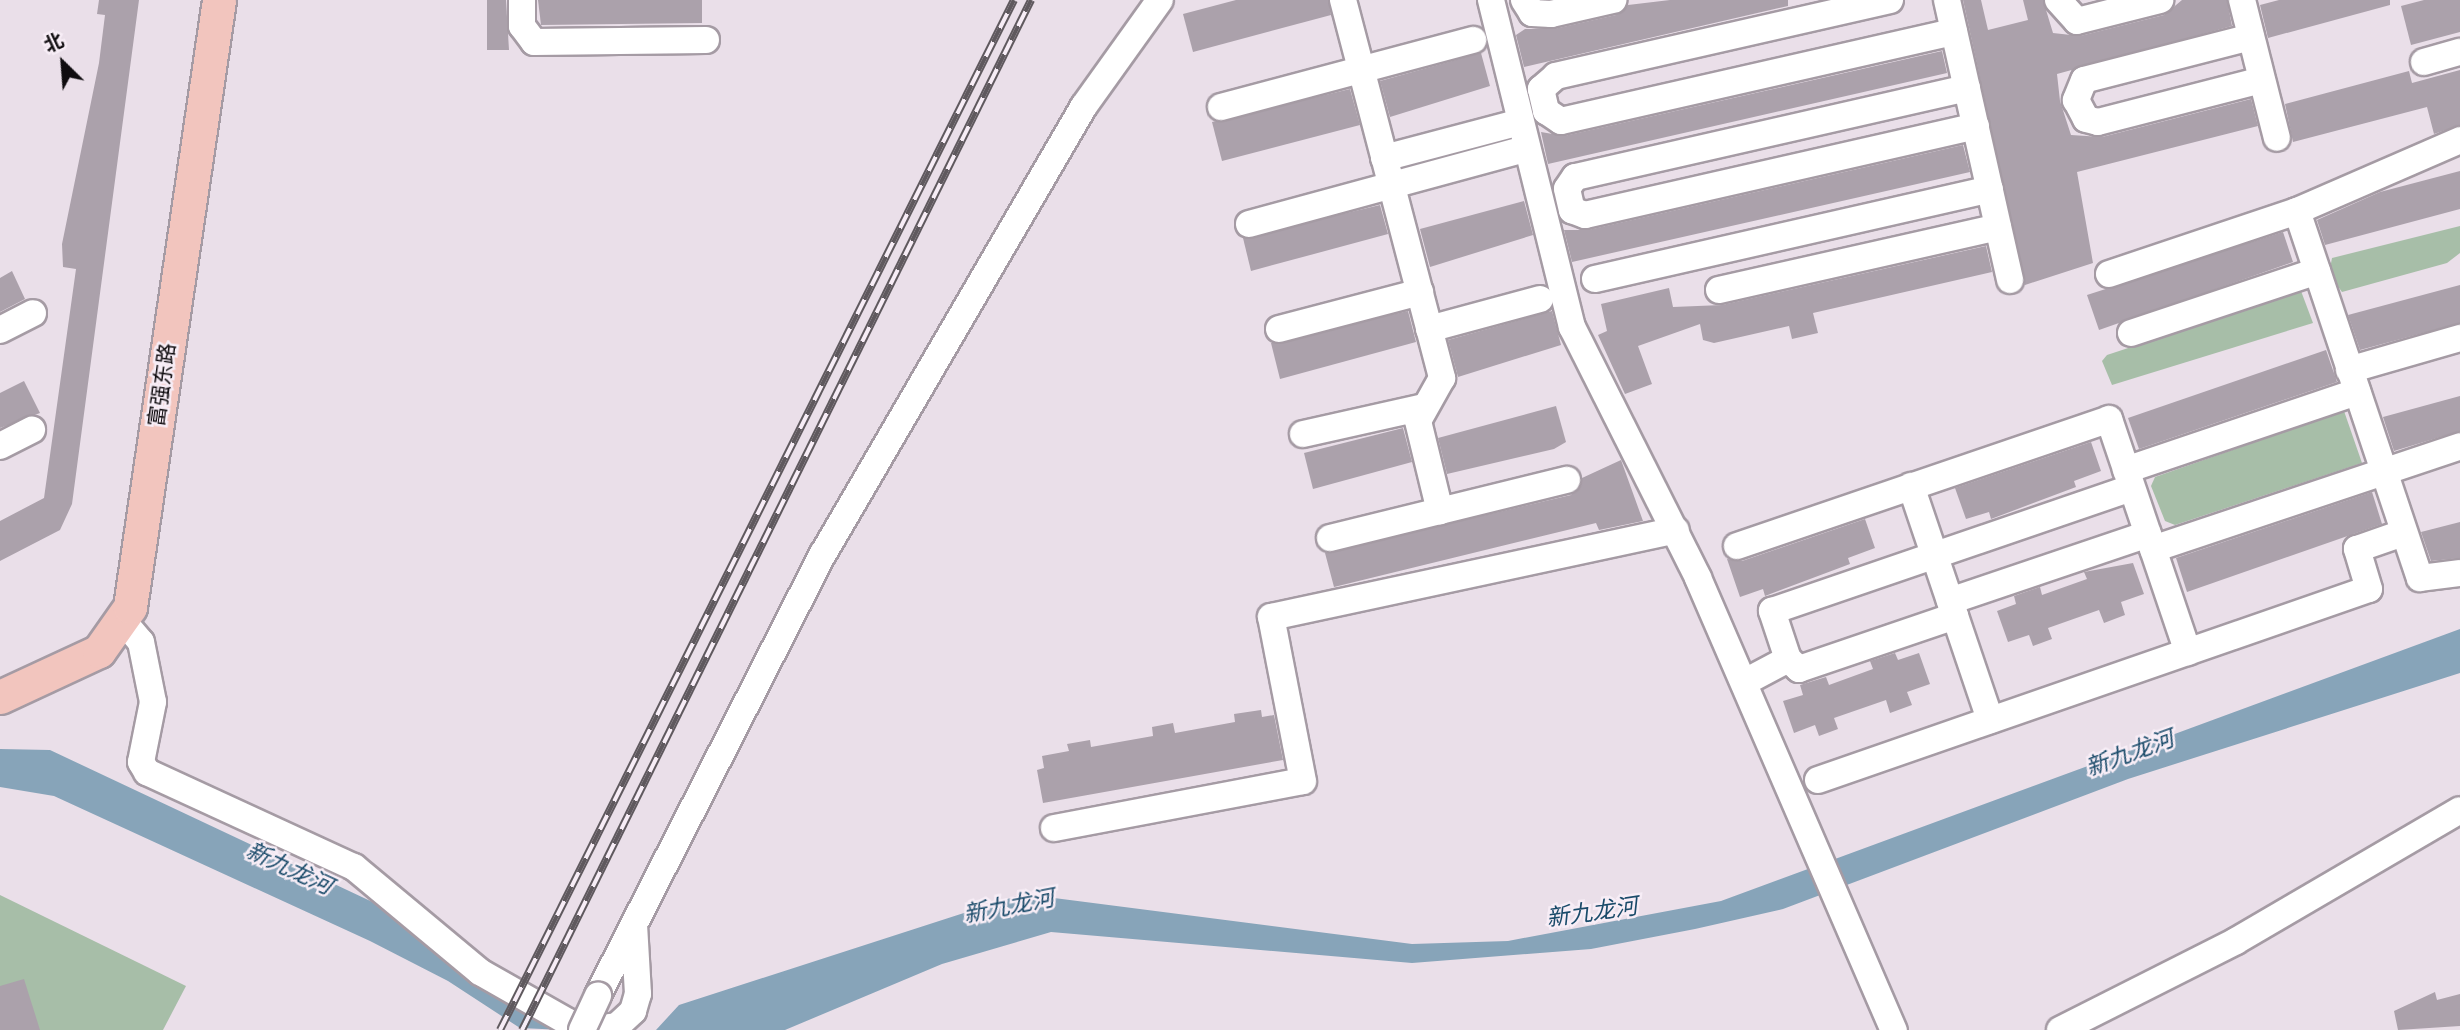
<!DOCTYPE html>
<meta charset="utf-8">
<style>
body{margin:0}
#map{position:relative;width:2460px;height:1030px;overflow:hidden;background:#eadfe9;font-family:"Sofia Sans Condensed","Noto Sans SC",sans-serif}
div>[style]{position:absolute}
.green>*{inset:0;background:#a7bea8}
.water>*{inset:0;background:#87a4b9}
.building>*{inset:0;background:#aba1ab}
.roads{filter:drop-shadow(2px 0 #a59ba4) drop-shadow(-2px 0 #a59ba4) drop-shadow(0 2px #a59ba4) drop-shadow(0 -2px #a59ba4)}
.minor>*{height:26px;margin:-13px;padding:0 13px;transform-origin:13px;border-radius:13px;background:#fff}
.major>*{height:33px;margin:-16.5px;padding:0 16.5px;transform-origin:16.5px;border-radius:16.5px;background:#f2c5be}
.rail>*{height:8px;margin-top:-4px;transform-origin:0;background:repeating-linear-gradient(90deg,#f7edf6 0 16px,#5f595e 0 32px);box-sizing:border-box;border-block:2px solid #5f595e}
.bridges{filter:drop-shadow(2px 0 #a59ba4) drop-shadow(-2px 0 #a59ba4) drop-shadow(0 2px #a59ba4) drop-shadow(0 -2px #a59ba4)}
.minor-bridge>*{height:26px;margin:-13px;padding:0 13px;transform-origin:13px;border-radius:13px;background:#fff}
span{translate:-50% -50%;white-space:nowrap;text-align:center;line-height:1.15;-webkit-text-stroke:5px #f7edf6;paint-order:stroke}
.street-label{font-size:21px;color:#0f0c0f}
.water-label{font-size:23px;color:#194a69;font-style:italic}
.north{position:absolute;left:28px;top:28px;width:70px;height:70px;-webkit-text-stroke:5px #f7edf6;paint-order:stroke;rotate:335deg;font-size:19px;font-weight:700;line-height:28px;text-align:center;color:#0f0c0f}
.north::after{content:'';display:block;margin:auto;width:24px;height:32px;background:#0f0c0f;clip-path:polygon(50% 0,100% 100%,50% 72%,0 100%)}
</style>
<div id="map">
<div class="green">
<i style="clip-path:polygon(2460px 226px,2460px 253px,2447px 263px,2342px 292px,2329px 274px,2332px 258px)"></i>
<i style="clip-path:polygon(2301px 291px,2313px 323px,2112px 385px,2102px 361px,2107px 355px)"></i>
<i style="clip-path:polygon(2344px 411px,2362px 463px,2175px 525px,2165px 521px,2151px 486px,2155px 477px)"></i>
<i style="clip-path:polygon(0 895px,186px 986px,163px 1030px,0 1030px)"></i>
</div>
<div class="water">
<i style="clip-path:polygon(2460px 629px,2460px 673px,2128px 779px,1783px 909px,1695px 929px,1591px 949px,1412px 963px,1051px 932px,942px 964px,785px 1030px,656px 1030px,679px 1005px,1023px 894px,1412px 944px,1508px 941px,1721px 901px)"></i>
<i style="clip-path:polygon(0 749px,50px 750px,381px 906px,564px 1030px,520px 1028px,448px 981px,370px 941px,54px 796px,0 787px)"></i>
</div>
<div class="building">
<i style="clip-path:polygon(99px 0,139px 0,72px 504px,60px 530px,0 561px,0 521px,44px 498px,76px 269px,63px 267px,62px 244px,99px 63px,105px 15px,97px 14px)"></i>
<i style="clip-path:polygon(487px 0,506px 0,509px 50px,487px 50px)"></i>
<i style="clip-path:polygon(538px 0,702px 0,702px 23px,541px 25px)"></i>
<i style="clip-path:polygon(1236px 0,1328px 0,1331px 15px,1193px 52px,1183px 14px)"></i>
<i style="clip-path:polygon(1670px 0,1788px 0,1788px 6px,1524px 67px,1516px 35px,1525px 29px,1554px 29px,1616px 15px,1628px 5px)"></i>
<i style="clip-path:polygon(1963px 0,1981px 0,1988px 30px,2028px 20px,2023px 0,2043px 0,2053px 33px,2080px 36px,2164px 15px,2182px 0,2227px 0,2232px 26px,2057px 74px,2060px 101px,2071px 135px,2102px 137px,2251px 99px,2258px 126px,2077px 172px,2093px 263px,2025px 285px)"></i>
<i style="clip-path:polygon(2279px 0,2390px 0,2390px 5px,2268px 38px,2260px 5px)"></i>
<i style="clip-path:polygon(2424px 0,2460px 0,2460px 32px,2411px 45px,2401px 6px)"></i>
<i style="clip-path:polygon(1942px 51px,1947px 73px,1548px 164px,1541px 132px,1564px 136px)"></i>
<i style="clip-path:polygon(1481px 53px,1490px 86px,1390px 117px,1380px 81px)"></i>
<i style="clip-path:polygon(2460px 70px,2460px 125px,2434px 134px,2427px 107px,2293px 142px,2285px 104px,2409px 71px,2412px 83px)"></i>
<i style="clip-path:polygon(1350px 89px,1360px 125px,1222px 161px,1212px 122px)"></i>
<i style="clip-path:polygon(1963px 145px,1970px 172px,1572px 262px,1564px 230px,1588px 230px)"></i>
<i style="clip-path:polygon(2460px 171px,2460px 209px,2325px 245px,2317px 220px,2380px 192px)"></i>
<i style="clip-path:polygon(1524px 201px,1533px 235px,1430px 267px,1420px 229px)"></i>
<i style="clip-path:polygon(1380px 205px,1388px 234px,1251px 271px,1243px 238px)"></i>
<i style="clip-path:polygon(2283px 232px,2293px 262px,2099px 330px,2087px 295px)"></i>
<i style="clip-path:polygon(1986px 246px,1992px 272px,1813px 313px,1818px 333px,1792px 339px,1789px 326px,1714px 343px,1703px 340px,1700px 324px,1638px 346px,1652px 384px,1625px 394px,1598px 335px,1607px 331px,1601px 304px,1669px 288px,1673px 307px,1722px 305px)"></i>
<i style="clip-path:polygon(12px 271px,25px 299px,0 312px,0 278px)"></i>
<i style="clip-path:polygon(2460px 285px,2460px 323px,2360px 350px,2348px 315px)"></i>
<i style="clip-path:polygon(1408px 311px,1416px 342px,1280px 379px,1271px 343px)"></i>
<i style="clip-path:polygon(1552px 311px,1561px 345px,1458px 377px,1448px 340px)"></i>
<i style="clip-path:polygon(2326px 350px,2337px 382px,2139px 449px,2128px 418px)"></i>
<i style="clip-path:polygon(24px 381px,40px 413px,0 428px,0 393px)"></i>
<i style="clip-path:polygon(2460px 396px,2460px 431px,2394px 451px,2383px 417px)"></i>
<i style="clip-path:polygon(1556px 406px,1566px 442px,1554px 449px,1447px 474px,1438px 438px)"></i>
<i style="clip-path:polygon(1403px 428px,1412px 462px,1313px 489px,1304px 453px)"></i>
<i style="clip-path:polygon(2091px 442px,2101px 471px,2074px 481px,2076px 487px,1991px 519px,1989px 512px,1966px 519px,1955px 488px)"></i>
<i style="clip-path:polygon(1621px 460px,1643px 521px,1599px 530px,1596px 523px,1334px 587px,1325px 553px,1571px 495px,1582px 478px)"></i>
<i style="clip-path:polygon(2372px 492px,2382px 524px,2187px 592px,2176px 558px)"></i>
<i style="clip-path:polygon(1865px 519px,1875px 548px,1848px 558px,1850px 564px,1765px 596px,1763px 589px,1740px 597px,1727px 559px,1742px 561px)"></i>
<i style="clip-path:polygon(2460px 522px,2460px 558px,2431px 561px,2421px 532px)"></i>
<i style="clip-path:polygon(2133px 563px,2144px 594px,2121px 602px,2125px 615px,2104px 623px,2099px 610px,2048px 628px,2052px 639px,2033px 646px,2029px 635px,2008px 642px,1997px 611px,2016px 604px,2014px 596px,2040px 587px,2042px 595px,2087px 579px,2084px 572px)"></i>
<i style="clip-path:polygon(1895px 653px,1898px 660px,1919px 653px,1930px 684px,1907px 692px,1912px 705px,1890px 713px,1886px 700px,1834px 718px,1838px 729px,1819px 736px,1815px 725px,1794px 733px,1783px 701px,1803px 695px,1800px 685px,1826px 677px,1829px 685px,1873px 669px,1870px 661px)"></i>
<i style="clip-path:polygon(1261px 710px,1262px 717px,1274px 715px,1283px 760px,1043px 803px,1037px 770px,1044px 768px,1042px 756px,1069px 751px,1067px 744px,1090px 740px,1091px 747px,1153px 736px,1152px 727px,1173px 723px,1175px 733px,1235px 722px,1234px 714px)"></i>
<i style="clip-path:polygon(24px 979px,40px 1030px,0 1030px,0 986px)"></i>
<i style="clip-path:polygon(2435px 992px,2437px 1000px,2460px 994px,2460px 1026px,2398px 1030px,2394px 1011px)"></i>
</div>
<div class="roads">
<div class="minor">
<i style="left:522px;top:0;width:26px;rotate:90deg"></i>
<i style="left:522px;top:26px;width:20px;rotate:53deg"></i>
<i style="left:534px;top:42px;width:172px;rotate:-0.7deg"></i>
<i style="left:1343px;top:0;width:391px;rotate:75.3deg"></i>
<i style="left:1442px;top:378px;width:49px;rotate:119.2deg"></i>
<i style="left:1418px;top:421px;width:93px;rotate:76.3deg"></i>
<i style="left:1491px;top:0;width:337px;rotate:76.1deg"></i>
<i style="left:1572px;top:327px;width:281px;rotate:63.3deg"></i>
<i style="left:1698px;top:578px;width:493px;rotate:66.6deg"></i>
<i style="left:1524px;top:0;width:15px;rotate:58deg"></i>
<i style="left:1532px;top:13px;width:19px;rotate:3deg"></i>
<i style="left:1551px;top:14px;width:64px;rotate:-12.7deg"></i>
<i style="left:1890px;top:0;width:343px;rotate:167.2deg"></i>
<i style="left:1556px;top:76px;width:20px;rotate:139deg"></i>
<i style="left:1541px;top:89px;width:23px;rotate:77deg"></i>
<i style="left:1546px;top:111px;width:18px;rotate:34deg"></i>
<i style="left:1561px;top:121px;width:403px;rotate:-12.8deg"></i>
<i style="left:1947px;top:0;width:287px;rotate:77.3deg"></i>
<i style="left:2058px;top:0;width:28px;rotate:48deg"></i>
<i style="left:2077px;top:21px;width:86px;rotate:-14.2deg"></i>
<i style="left:2242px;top:0;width:142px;rotate:75.8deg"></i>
<i style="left:2251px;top:37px;width:172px;rotate:165.6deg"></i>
<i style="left:2084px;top:80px;width:22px;rotate:112deg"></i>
<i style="left:2076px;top:100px;width:21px;rotate:62deg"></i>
<i style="left:2086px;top:119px;width:12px;rotate:14deg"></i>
<i style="left:2098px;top:122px;width:169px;rotate:-14.4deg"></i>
<i style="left:2424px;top:62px;width:37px;rotate:-16deg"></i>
<i style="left:1967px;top:88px;width:402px;rotate:167.2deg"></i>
<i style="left:1575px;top:177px;width:14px;rotate:124deg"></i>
<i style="left:1567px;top:189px;width:22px;rotate:77deg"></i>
<i style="left:1572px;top:210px;width:14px;rotate:21deg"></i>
<i style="left:1585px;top:215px;width:401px;rotate:-12.8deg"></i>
<i style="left:1221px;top:107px;width:261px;rotate:-14.9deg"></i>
<i style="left:1384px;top:158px;width:141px;rotate:-14.8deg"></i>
<i style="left:2297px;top:211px;width:387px;rotate:71.5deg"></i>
<i style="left:2420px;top:578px;width:40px;rotate:-7.1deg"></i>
<i style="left:1249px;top:224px;width:287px;rotate:-15.2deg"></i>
<i style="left:2109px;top:274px;width:198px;rotate:-18.5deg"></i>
<i style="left:2297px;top:211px;width:178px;rotate:-23.5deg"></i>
<i style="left:1595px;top:279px;width:405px;rotate:-12.8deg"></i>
<i style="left:1719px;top:290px;width:286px;rotate:-12.7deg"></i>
<i style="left:1279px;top:329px;width:146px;rotate:-14.7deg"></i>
<i style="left:1429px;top:329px;width:115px;rotate:-15.1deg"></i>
<i style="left:0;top:330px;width:37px;rotate:-27deg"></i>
<i style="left:2131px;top:333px;width:196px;rotate:-18.4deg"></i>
<i style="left:2349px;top:370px;width:116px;rotate:-16.1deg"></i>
<i style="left:1303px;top:434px;width:124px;rotate:-12.6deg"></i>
<i style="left:0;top:446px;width:36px;rotate:-27deg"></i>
<i style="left:2126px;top:470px;width:244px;rotate:-18.7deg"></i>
<i style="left:1911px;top:486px;width:247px;rotate:71.3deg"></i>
<i style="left:1330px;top:538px;width:244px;rotate:-13.8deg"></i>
<i style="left:1737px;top:546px;width:393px;rotate:-18.8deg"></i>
<i style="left:2109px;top:419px;width:246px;rotate:71.3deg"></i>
<i style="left:2153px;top:549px;width:324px;rotate:-18.5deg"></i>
<i style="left:1950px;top:601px;width:209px;rotate:-18.7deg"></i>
<i style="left:124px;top:622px;width:26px;rotate:50deg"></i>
<i style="left:141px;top:642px;width:61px;rotate:78.7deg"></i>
<i style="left:153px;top:702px;width:61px;rotate:101.3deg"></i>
<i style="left:141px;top:762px;width:12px;rotate:59deg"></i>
<i style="left:147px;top:772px;width:228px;rotate:24.7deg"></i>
<i style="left:354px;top:867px;width:164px;rotate:39.8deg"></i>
<i style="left:480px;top:972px;width:101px;rotate:29.6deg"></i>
<i style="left:568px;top:1022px;width:27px;rotate:15deg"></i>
<i style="left:594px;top:1029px;width:23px;rotate:-7deg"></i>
<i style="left:617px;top:1026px;width:22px;rotate:-43deg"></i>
<i style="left:633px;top:1011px;width:18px;rotate:-74deg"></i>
<i style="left:638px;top:994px;width:69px;rotate:-93.3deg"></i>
<i style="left:1788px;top:659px;width:15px;rotate:42deg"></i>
<i style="left:1799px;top:669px;width:165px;rotate:-18.8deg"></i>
<i style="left:1745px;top:682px;width:49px;rotate:-28.1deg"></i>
<i style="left:1788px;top:659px;width:51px;rotate:-108.4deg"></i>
<i style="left:1772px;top:611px;width:380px;rotate:-18.9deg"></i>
<i style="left:1818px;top:780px;width:583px;rotate:-19.12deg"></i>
<i style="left:2369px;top:589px;width:42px;rotate:-106.7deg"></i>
<i style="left:2357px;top:549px;width:49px;rotate:-19.2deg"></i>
<i style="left:1054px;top:828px;width:253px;rotate:-10.7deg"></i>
<i style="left:1303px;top:781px;width:167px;rotate:-101deg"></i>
<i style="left:1271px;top:617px;width:414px;rotate:-12.1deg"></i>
<i style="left:598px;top:995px;width:495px;rotate:-63deg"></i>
<i style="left:823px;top:554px;width:518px;rotate:-59.78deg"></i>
<i style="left:1084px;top:106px;width:130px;rotate:-54.4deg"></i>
<i style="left:2060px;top:1030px;width:197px;rotate:-26.8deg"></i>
<i style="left:2236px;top:941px;width:259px;rotate:-30.3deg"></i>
</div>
<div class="major">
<i style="left:0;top:697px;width:109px;rotate:-24.9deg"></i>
<i style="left:99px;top:651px;width:54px;rotate:-54.8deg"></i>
<i style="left:130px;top:607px;width:613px;rotate:-81.66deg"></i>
</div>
</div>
<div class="rail">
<i style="left:500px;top:1030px;width:1151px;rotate:-63.48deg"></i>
<i style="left:522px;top:1030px;width:1149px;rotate:-63.7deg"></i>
</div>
<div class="bridges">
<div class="minor-bridge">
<i style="left:582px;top:1030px;width:38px;rotate:-65deg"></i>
</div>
</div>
<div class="street-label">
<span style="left:163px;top:385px;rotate:-82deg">富强东路</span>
</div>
<div class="water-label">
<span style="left:2130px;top:754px;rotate:-20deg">新九龙河</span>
<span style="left:289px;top:869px;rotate:25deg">新九龙河</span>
<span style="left:1009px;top:907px;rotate:-11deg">新九龙河</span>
<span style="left:1592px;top:913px;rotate:-8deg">新九龙河</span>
</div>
<div class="north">北</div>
</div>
